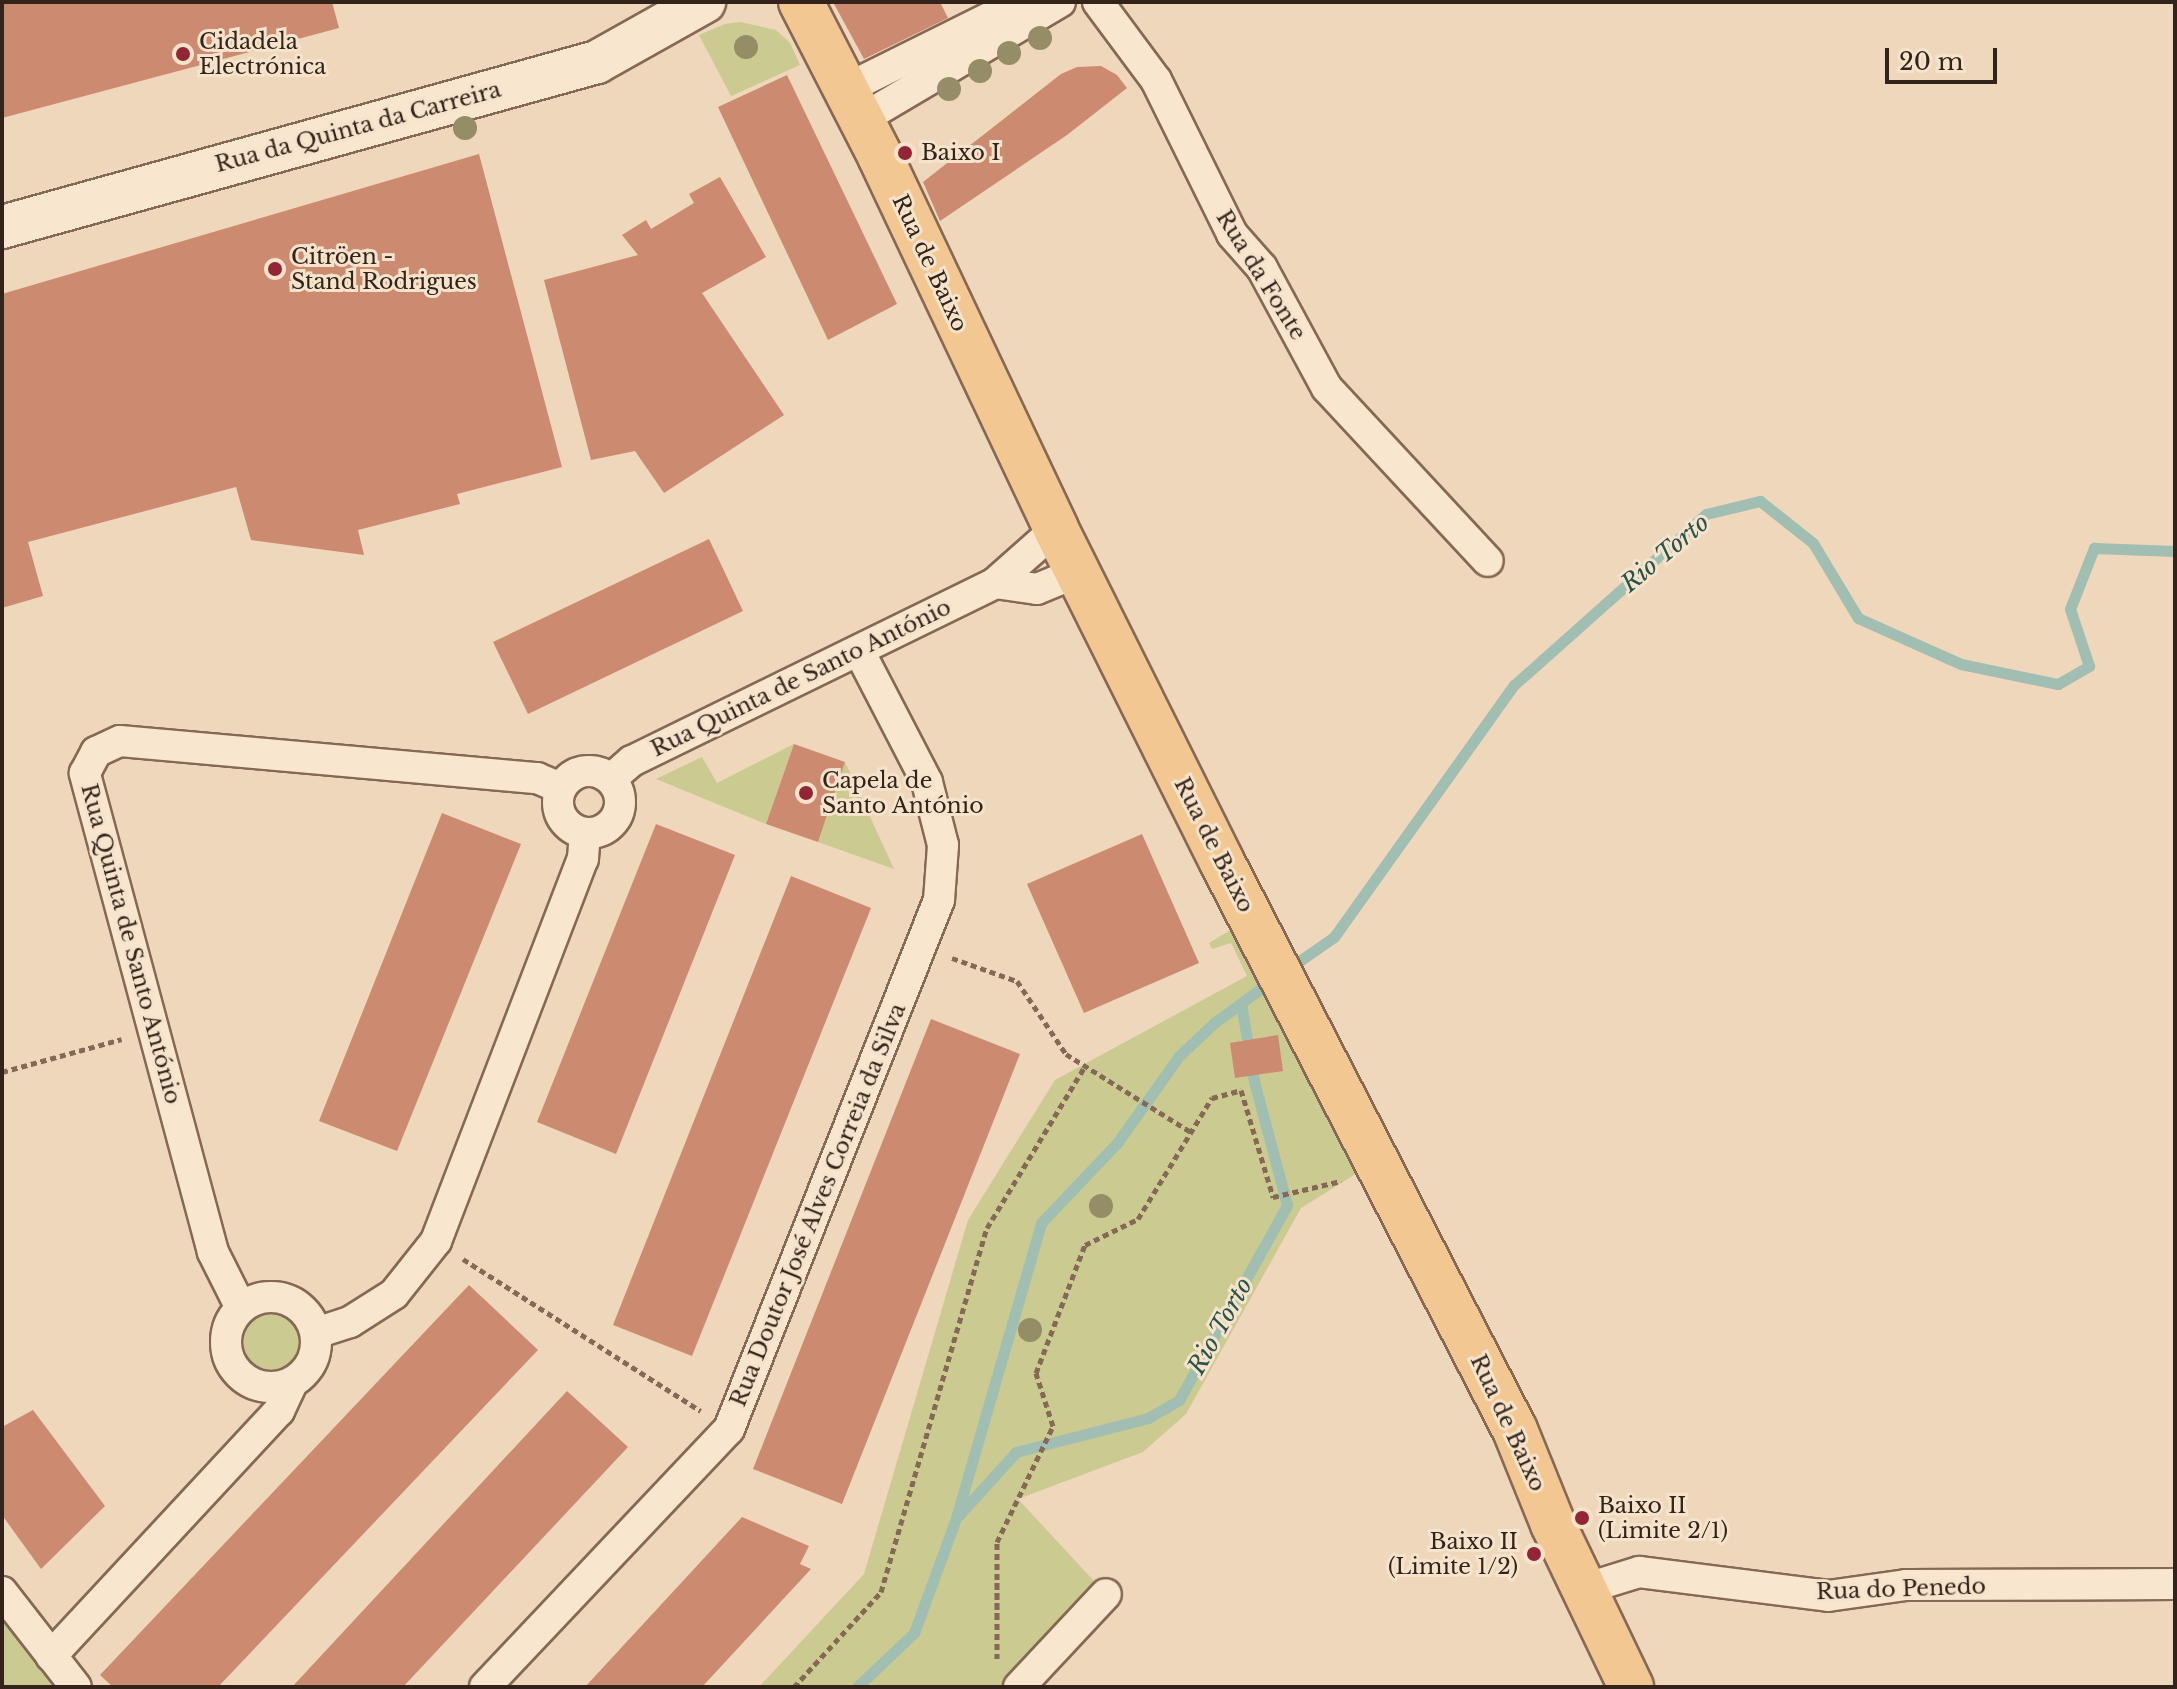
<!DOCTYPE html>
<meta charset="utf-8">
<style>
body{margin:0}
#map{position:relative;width:2177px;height:1689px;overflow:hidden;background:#eed7bb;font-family:"Libre Baskerville",serif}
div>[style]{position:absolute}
.green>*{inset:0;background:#cbca90}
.round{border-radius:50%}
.stream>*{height:11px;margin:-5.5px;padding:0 5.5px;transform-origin:5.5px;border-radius:5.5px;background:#a0beb1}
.building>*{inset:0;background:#cc8a70}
.path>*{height:5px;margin-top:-2.5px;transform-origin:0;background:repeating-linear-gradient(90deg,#856855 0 6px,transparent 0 10px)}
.roads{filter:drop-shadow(2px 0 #856855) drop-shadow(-2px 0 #856855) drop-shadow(0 2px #856855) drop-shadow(0 -2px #856855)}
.street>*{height:30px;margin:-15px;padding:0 15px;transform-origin:15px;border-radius:15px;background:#f9e6ce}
.street>.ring{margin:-15px;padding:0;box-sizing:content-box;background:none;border:30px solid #f9e6ce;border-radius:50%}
.secondary>*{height:42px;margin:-21px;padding:0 21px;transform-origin:21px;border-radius:21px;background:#f9e6ce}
.primary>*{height:44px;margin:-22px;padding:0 22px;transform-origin:22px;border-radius:22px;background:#f3c791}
.trees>*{width:24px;height:24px;margin:-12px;border-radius:50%;background:#948d66}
.dots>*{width:22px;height:22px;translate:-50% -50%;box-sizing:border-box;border:4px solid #f5e3cb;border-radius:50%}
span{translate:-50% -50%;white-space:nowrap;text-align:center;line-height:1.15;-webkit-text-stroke:6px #f5e3cb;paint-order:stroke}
.poi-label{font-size:22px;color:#33231a}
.left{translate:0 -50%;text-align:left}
.right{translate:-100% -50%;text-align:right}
.street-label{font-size:22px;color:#33231a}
.water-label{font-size:24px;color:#29544b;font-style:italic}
.frame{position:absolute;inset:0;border:4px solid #33231a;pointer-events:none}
.scale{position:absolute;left:1885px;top:48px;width:112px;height:36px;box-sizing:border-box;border:4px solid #33231a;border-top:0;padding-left:10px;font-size:24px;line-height:28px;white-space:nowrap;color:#33231a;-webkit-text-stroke:6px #f5e3cb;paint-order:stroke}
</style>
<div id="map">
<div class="green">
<i style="clip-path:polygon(740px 22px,776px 30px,790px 43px,800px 65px,731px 96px,699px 35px,725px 24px)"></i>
<i style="clip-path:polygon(794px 744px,766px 824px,656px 779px,702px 757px,717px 783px)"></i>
<i style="clip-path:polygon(845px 762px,894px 869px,818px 842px)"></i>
<i style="clip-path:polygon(1251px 918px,1378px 1160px,1301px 1208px,1186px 1414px,1143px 1452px,1018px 1499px,1106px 1594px,1019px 1687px,759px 1687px,864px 1574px,968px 1220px,1055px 1080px,1247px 976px,1231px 943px,1212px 949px,1209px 943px)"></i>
<i class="round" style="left:240px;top:1311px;width:60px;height:60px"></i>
<i style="clip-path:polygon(2px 1592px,76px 1687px,2px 1687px)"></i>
</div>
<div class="stream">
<i style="left:1288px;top:969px;width:56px;rotate:-34.8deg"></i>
<i style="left:1334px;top:937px;width:310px;rotate:-54.5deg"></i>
<i style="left:1514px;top:685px;width:257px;rotate:-41.7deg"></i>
<i style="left:1706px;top:514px;width:56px;rotate:-13.5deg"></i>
<i style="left:1760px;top:501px;width:68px;rotate:38.4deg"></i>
<i style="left:1813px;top:543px;width:87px;rotate:59deg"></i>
<i style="left:1858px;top:618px;width:113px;rotate:24.1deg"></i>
<i style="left:1961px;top:664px;width:99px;rotate:11.7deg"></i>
<i style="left:2058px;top:684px;width:36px;rotate:-30deg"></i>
<i style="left:2089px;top:666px;width:60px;rotate:-108.4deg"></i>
<i style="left:2070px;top:609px;width:66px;rotate:-68.5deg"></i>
<i style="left:2094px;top:548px;width:81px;rotate:2.1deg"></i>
<i style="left:959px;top:1515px;width:85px;rotate:-47.9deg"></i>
<i style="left:1016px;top:1452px;width:136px;rotate:-14.4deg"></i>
<i style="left:1148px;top:1418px;width:36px;rotate:-30deg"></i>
<i style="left:1179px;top:1400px;width:223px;rotate:-61deg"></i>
<i style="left:1287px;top:1205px;width:128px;rotate:-104.9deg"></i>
<i style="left:1254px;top:1081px;width:79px;rotate:-99.5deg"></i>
<i style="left:857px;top:1687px;width:79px;rotate:-43.5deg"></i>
<i style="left:914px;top:1633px;width:122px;rotate:-69.9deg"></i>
<i style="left:956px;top:1518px;width:307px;rotate:-73.9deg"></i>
<i style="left:1041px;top:1223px;width:110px;rotate:-46.5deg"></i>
<i style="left:1117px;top:1143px;width:107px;rotate:-54.5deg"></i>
<i style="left:1179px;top:1056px;width:48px;rotate:-43.3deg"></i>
<i style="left:1214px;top:1023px;width:74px;rotate:-36.3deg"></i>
</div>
<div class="building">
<i style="clip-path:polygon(2px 2px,332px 2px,339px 28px,2px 118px)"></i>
<i style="clip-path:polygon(833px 2px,940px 2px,948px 18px,864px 59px)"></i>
<i style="clip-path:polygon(1101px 66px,1117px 75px,1127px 88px,1067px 135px,940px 221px,923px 182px,1061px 74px,1077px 67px)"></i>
<i style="clip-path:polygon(787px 75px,897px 304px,828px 340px,718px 107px)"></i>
<i style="clip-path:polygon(479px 154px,562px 467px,457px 494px,460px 504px,358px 530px,364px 555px,251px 540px,236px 487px,28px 542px,43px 596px,2px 608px,2px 294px)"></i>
<i style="clip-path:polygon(720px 177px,766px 257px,702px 293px,784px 415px,664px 493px,635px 451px,591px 460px,544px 280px,638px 255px,622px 235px,646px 220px,651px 229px,694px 203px,689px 194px)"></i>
<i style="clip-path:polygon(709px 539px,743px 611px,528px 714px,493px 642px)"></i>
<i style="clip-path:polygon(794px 744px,845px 762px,818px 842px,766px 824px)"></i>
<i style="clip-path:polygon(442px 813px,521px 844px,397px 1151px,319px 1121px)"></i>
<i style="clip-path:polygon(656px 824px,735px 855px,616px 1154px,537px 1122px)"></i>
<i style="clip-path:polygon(1142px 834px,1199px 963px,1084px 1013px,1027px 884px)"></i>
<i style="clip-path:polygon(791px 876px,871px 908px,692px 1356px,613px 1325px)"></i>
<i style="clip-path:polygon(931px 1019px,1020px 1054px,842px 1504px,753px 1469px)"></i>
<i style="clip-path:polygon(1278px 1035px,1283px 1071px,1235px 1078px,1230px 1043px)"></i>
<i style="clip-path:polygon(469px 1285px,538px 1350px,218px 1687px,113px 1687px,100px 1675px)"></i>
<i style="clip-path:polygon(567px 1391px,628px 1447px,403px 1687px,292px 1687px)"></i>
<i style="clip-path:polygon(33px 1410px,105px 1506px,41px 1569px,2px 1515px,2px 1427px)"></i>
<i style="clip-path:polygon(742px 1517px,809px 1546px,800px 1564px,811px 1569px,702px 1687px,585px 1687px)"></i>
</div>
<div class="path">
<i style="left:952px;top:958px;width:69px;rotate:19.5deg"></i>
<i style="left:1017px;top:981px;width:88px;rotate:56.1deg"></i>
<i style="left:1066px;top:1054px;width:147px;rotate:32deg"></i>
<i style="left:2px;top:1072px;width:124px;rotate:-15.4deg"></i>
<i style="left:463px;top:1259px;width:282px;rotate:32.6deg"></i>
<i style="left:997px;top:1659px;width:117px;rotate:-90deg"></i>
<i style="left:997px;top:1542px;width:129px;rotate:-64.2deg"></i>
<i style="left:1053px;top:1426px;width:56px;rotate:-107.8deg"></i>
<i style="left:1036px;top:1373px;width:137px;rotate:-69.1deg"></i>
<i style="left:1085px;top:1245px;width:59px;rotate:-26.1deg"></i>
<i style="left:1138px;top:1219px;width:142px;rotate:-58.6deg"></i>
<i style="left:1212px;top:1098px;width:30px;rotate:-15deg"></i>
<i style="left:1241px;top:1090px;width:112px;rotate:73.3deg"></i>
<i style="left:1273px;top:1197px;width:70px;rotate:-13.2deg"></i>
<i style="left:794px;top:1687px;width:129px;rotate:-47.5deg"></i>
<i style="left:881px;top:1592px;width:379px;rotate:-73.8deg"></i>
<i style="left:987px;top:1228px;width:189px;rotate:-58.8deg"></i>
</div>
<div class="roads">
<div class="street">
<i style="left:1098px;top:2px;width:97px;rotate:53.4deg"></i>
<i style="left:1156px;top:80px;width:172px;rotate:63.7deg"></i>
<i style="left:1232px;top:234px;width:45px;rotate:48.6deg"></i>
<i style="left:1262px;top:268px;width:136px;rotate:61.6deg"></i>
<i style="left:1327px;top:388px;width:236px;rotate:47.1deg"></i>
<i style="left:846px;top:89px;width:195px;rotate:-26.4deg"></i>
<i style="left:862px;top:119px;width:230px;rotate:-30.6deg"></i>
<i style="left:995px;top:583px;width:42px;rotate:8.1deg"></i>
<i style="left:1037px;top:589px;width:44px;rotate:-22.5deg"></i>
<i class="ring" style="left:558px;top:771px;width:32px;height:32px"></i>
<i style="left:611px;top:779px;width:28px;rotate:-41deg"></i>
<i style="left:632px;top:761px;width:404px;rotate:-26.1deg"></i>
<i style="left:995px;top:583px;width:81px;rotate:-41.5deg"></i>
<i class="ring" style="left:226px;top:1297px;width:60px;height:60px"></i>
<i style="left:241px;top:1308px;width:63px;rotate:-116.6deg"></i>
<i style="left:213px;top:1252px;width:496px;rotate:-105deg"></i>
<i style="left:85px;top:773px;width:24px;rotate:-62deg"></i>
<i style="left:96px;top:752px;width:26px;rotate:-25deg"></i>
<i style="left:120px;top:741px;width:419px;rotate:5.1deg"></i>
<i style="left:537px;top:778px;width:25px;rotate:23deg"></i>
<i style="left:316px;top:1333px;width:36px;rotate:-18deg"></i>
<i style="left:350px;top:1322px;width:52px;rotate:-32.5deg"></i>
<i style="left:394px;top:1294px;width:68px;rotate:-51.6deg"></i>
<i style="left:436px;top:1241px;width:409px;rotate:-69deg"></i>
<i style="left:583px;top:859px;width:26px;rotate:-86deg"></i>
<i style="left:1584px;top:1589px;width:58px;rotate:-17.2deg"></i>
<i style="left:1639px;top:1572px;width:191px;rotate:7.2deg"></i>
<i style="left:1828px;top:1596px;width:79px;rotate:-8deg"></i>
<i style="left:1906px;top:1585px;width:269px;rotate:-0.2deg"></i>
<i style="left:2px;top:1592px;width:120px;rotate:52.1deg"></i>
<i style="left:51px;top:1656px;width:335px;rotate:-47.1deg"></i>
<i style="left:279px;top:1411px;width:31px;rotate:-65deg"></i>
<i style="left:485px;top:1687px;width:355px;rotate:-46.6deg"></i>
<i style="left:729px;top:1429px;width:569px;rotate:-68.35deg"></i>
<i style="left:939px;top:900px;width:55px;rotate:-85.8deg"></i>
<i style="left:943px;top:845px;width:65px;rotate:-104.3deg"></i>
<i style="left:927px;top:782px;width:148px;rotate:-117.4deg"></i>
<i style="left:1019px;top:1687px;width:127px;rotate:-46.9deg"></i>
</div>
<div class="secondary">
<i style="left:2px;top:227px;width:617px;rotate:-15.5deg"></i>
<i style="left:597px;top:62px;width:123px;rotate:-29.3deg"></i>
</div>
<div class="primary">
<i style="left:801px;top:2px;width:173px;rotate:62.8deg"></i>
<i style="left:880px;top:156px;width:412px;rotate:64.7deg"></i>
<i style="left:1056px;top:529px;width:370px;rotate:63.5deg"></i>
<i style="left:1221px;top:860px;width:641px;rotate:62.72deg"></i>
<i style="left:1515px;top:1430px;width:101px;rotate:68deg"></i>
<i style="left:1553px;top:1524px;width:181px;rotate:64.4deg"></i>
</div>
</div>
<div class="trees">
<i style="left:1040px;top:38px"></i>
<i style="left:746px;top:47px"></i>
<i style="left:1009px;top:53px"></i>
<i style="left:980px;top:71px"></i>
<i style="left:949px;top:89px"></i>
<i style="left:465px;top:128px"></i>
<i style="left:1101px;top:1206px"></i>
<i style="left:1030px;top:1330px"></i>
</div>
<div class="dots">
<i style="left:183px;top:54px;background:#942535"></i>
<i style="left:905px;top:153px;background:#942535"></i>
<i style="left:275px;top:269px;background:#942535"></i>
<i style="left:806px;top:793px;background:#942535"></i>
<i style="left:1582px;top:1518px;background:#942535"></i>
<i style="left:1534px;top:1554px;background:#942535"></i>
</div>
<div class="poi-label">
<span class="left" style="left:199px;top:54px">Cidadela<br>Electrónica</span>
<span class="left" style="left:921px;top:153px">Baixo I</span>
<span class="left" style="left:291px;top:269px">Citröen -<br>Stand Rodrigues</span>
<span class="left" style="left:822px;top:793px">Capela de<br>Santo António</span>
<span class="left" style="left:1598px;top:1518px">Baixo II<br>(Limite 2/1)</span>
<span class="right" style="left:1518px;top:1554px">Baixo II<br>(Limite 1/2)</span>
</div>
<div class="street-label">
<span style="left:358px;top:127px;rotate:-15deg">Rua da Quinta da Carreira</span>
<span style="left:930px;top:263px;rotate:65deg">Rua de Baixo</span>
<span style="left:1261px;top:275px;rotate:58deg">Rua da Fonte</span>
<span style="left:801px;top:678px;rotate:-26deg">Rua Quinta de Santo António</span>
<span style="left:1214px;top:845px;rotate:63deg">Rua de Baixo</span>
<span style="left:131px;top:944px;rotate:75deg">Rua Quinta de Santo António</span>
<span style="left:818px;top:1205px;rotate:-68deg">Rua Doutor José Alves Correia da Silva</span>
<span style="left:1508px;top:1423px;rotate:65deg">Rua de Baixo</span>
<span style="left:1901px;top:1589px;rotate:-2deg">Rua do Penedo</span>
</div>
<div class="water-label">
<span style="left:1665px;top:553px;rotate:-40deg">Rio Torto</span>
<span style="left:1220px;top:1326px;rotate:-61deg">Rio Torto</span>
</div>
<div class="frame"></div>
<div class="scale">20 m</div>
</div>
